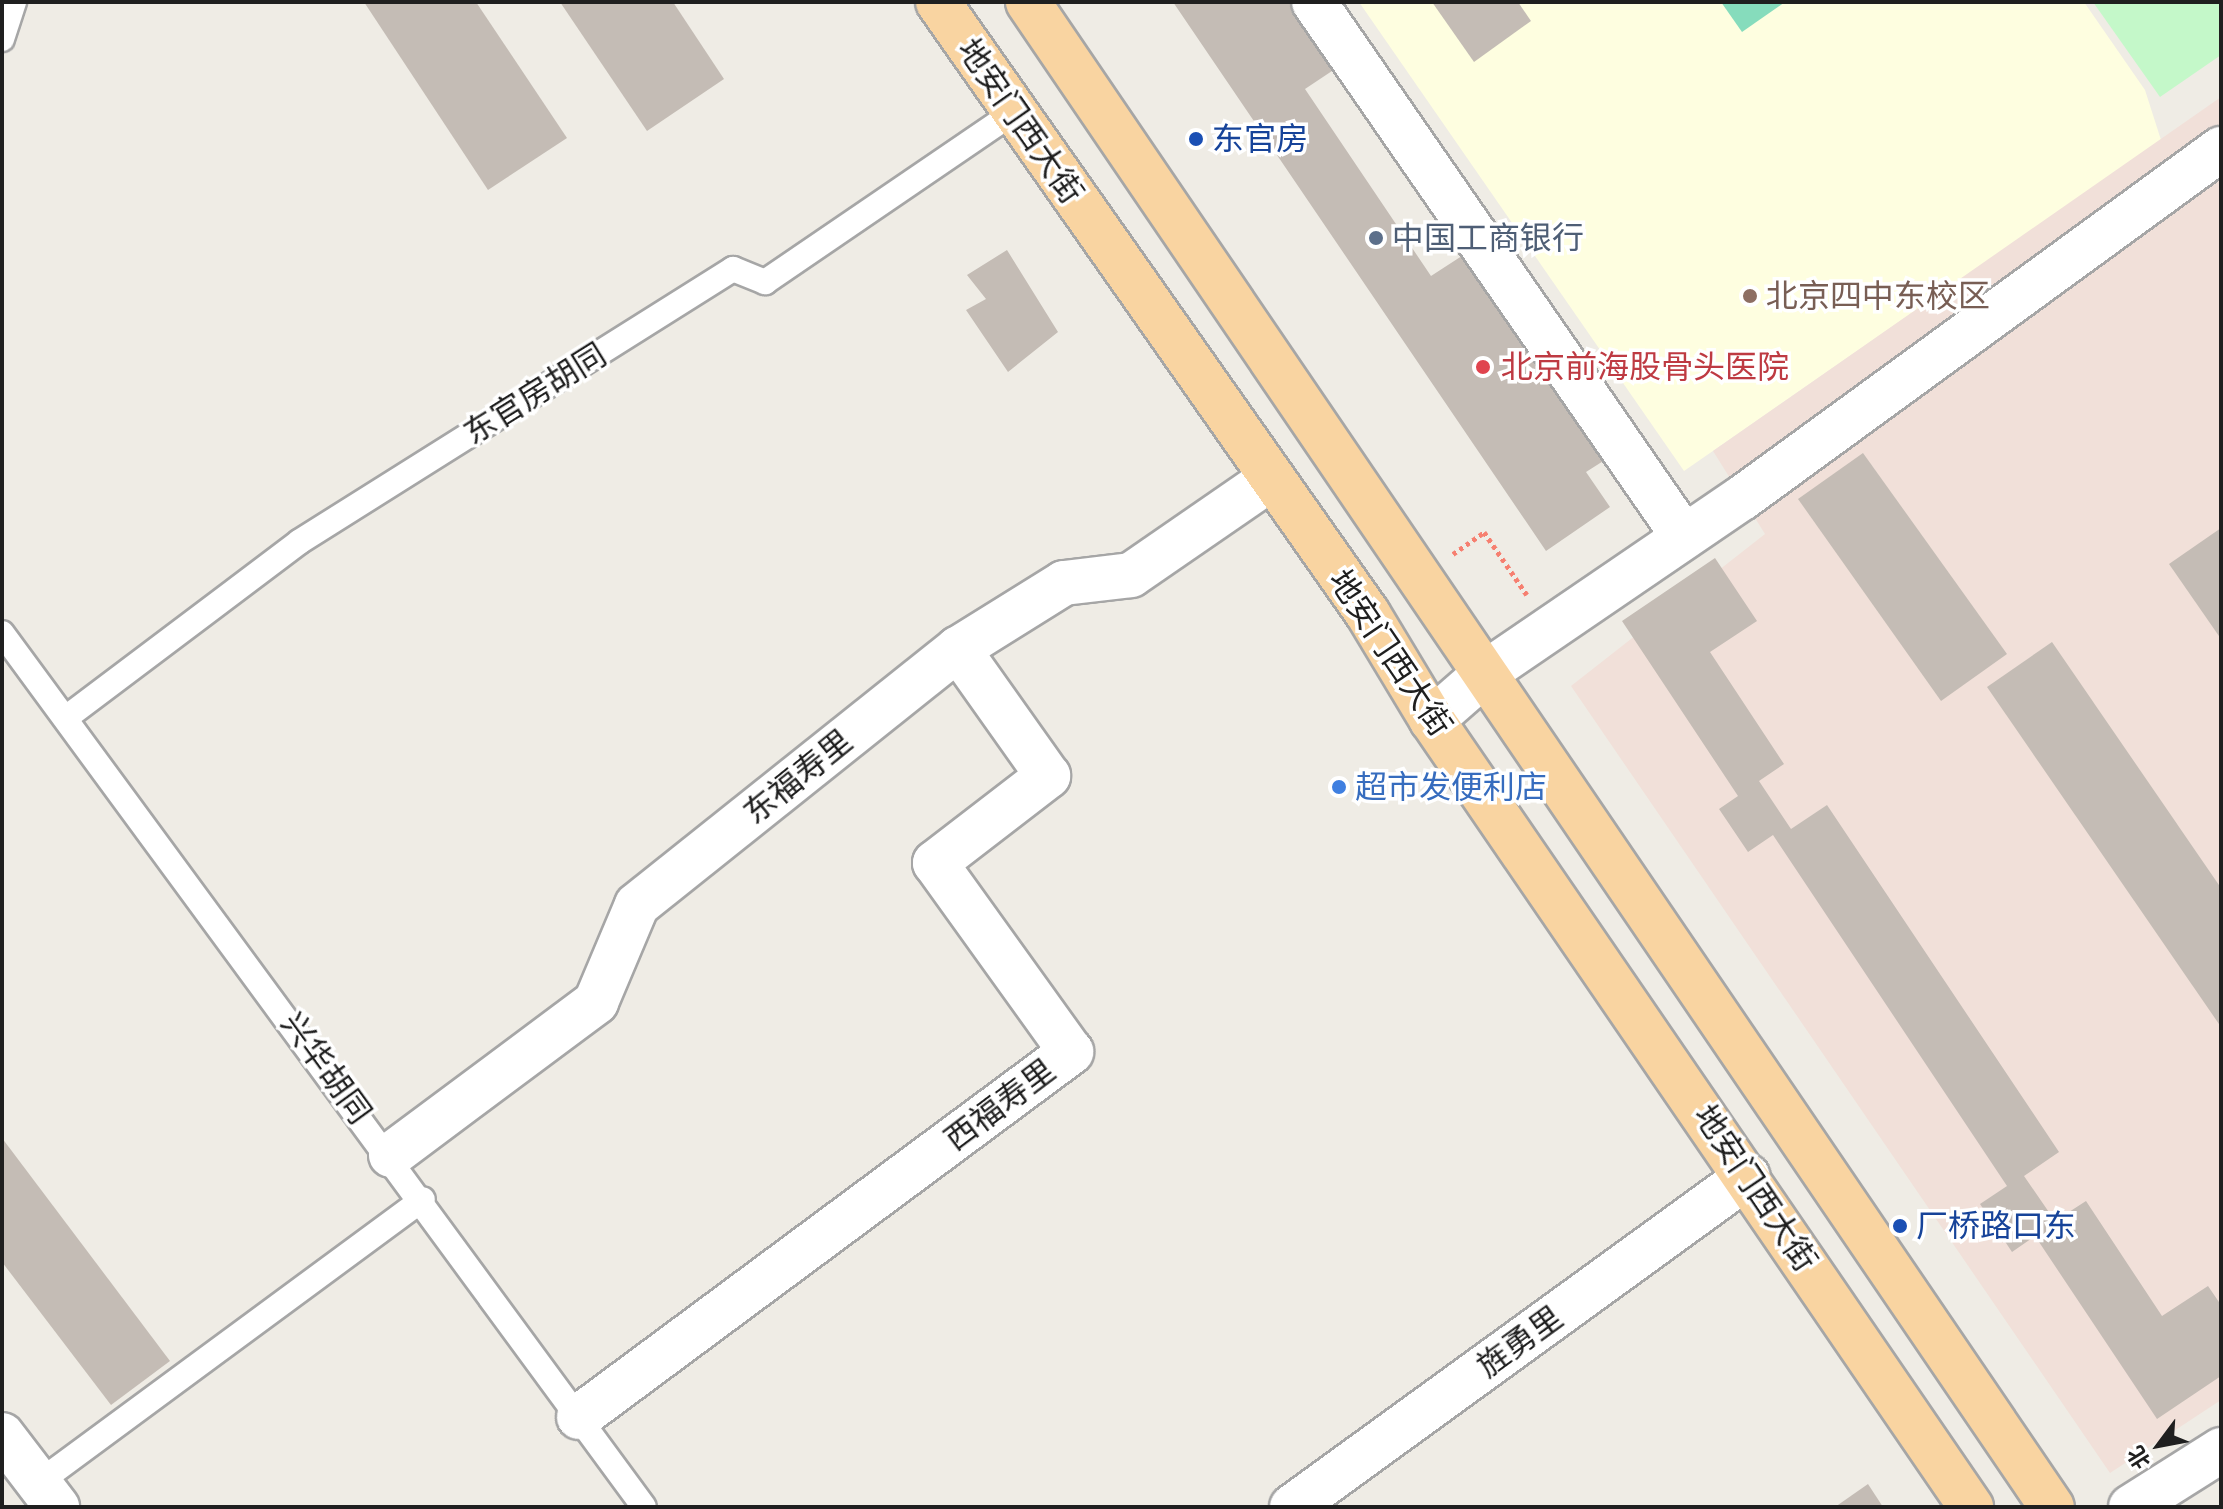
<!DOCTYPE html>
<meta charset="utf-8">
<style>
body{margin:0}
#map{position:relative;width:2223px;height:1509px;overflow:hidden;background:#efece5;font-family:Jost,"Noto Sans SC",sans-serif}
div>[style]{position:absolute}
.education>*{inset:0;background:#fefee0}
.military>*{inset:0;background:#f1e0d9}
.park>*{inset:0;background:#c4f8c9}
.pitch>*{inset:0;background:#86dcbc}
.building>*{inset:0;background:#c4bcb5}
.path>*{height:5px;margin-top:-2.5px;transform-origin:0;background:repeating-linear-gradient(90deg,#f67f70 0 4px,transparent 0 8px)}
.roads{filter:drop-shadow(2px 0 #a6a6a6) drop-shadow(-2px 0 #a6a6a6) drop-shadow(0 2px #a6a6a6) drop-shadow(0 -2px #a6a6a6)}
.service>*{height:24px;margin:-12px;padding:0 12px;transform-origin:12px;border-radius:12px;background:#fff}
.minor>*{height:44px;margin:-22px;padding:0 22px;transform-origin:22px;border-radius:22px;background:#fff}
.primary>*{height:44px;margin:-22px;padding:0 22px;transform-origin:22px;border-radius:22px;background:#f9d4a1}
.dots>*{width:22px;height:22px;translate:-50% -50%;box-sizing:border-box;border:4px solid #fff;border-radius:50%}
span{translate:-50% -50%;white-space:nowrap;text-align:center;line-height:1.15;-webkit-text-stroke:7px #fff;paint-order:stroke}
.street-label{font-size:32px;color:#1f1f1f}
.transit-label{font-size:32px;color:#164399}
.left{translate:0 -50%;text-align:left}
.service-label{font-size:32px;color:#4e5e75}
.education-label{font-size:32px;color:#785e54}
.health-label{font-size:32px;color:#be3a42}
.shop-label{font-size:32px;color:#366cbe}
.frame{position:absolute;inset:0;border:4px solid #1f1f1f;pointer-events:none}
.north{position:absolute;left:2119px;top:1405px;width:80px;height:80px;-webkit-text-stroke:6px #fff;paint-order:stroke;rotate:238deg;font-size:22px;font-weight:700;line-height:32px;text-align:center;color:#1f1f1f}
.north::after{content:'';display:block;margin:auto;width:28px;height:36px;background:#1f1f1f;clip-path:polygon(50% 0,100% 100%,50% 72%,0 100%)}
</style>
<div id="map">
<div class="education">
<i style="clip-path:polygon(1359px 2px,2084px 2px,2145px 90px,2161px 140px,1684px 471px)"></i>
</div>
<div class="military">
<i style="clip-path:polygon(2221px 97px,2221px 1400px,2110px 1473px,1571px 686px,1765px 534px,1713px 451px)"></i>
</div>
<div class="park">
<i style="clip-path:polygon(2093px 2px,2221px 2px,2221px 55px,2160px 97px)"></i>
</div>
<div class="pitch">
<i style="clip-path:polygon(1721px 2px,1785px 2px,1742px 32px)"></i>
</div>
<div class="building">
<i style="clip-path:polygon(364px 2px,476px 2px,567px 138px,488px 190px)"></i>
<i style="clip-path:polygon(560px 2px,673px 2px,724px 79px,647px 131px)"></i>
<i style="clip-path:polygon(1173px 2px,1289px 2px,1335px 69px,1305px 89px,1431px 276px,1468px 252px,1608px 458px,1586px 472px,1610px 507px,1546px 551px)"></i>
<i style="clip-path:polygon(1432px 2px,1518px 2px,1531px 21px,1474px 62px)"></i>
<i style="clip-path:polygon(1007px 250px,1058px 332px,1008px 372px,966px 310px,986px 299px,967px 275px)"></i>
<i style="clip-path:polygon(1863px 453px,2007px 654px,1941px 701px,1798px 499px)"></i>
<i style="clip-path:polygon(2221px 528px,2221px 639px,2169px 564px)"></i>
<i style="clip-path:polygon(1715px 558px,1757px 621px,1710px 652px,1784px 764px,1759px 781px,1791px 829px,1827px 805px,2059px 1152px,2024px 1176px,2055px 1221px,2086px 1201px,2162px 1316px,2208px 1286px,2221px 1305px,2221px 1376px,2157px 1419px,2035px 1236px,2012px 1252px,1980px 1204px,2007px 1186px,1773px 835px,1748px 852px,1719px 809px,1738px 796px,1622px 621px)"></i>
<i style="clip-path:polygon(2052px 642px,2221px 888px,2221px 1027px,1987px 687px)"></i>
<i style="clip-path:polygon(2px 1138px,170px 1361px,111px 1405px,2px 1262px)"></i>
<i style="clip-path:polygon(1868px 1484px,1883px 1507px,1835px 1507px)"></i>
</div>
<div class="path">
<i style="left:1453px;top:554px;width:38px;rotate:-35deg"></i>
<i style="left:1484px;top:532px;width:76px;rotate:55.7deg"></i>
</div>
<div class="roads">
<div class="service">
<i style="left:2px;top:39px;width:39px;rotate:-72deg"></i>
<i style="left:2px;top:633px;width:1084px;rotate:53.7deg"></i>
<i style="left:67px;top:717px;width:291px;rotate:-37deg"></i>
<i style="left:299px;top:542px;width:513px;rotate:-32.17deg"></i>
<i style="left:733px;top:269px;width:35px;rotate:22deg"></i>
<i style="left:765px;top:282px;width:301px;rotate:-34.3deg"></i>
<i style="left:38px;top:1483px;width:478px;rotate:-36.4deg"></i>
</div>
<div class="minor">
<i style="left:1314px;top:2px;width:650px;rotate:55.33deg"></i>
<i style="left:1432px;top:720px;width:74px;rotate:-41.2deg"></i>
<i style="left:1488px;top:671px;width:307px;rotate:-34.3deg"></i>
<i style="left:1742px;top:498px;width:593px;rotate:-36.08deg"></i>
<i style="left:391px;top:1155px;width:256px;rotate:-36.7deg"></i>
<i style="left:596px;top:1002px;width:105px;rotate:-67.1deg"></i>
<i style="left:637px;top:905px;width:411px;rotate:-38.6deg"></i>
<i style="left:958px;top:649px;width:125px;rotate:-31.9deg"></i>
<i style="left:1064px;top:583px;width:67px;rotate:-6.8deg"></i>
<i style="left:1131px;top:575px;width:169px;rotate:-34.6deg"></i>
<i style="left:579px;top:1417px;width:613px;rotate:-36.57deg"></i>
<i style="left:1071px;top:1052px;width:233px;rotate:-125.7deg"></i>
<i style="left:935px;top:863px;width:143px;rotate:-37.6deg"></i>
<i style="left:1048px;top:776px;width:156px;rotate:-125.3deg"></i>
<i style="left:2px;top:1435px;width:91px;rotate:52.6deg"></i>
<i style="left:1292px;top:1507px;width:563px;rotate:-35.98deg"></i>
<i style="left:2131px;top:1507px;width:107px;rotate:-32.3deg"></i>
</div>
<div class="primary">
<i style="left:938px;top:2px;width:748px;rotate:54.91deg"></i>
<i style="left:1368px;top:614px;width:124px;rotate:58.9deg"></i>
<i style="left:1432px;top:720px;width:954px;rotate:55.59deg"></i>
<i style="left:1028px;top:2px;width:1820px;rotate:55.77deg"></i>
</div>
</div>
<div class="dots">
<i style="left:1196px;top:139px;background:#1a4fb4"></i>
<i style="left:1376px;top:238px;background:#5c6f8a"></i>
<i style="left:1750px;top:296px;background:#8d6e63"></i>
<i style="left:1483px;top:367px;background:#e0444e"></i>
<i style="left:1339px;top:787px;background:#3f7fe0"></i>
<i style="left:1900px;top:1226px;background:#1a4fb4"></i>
</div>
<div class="street-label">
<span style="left:1020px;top:121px;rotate:55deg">地安门西大街</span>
<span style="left:535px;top:394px;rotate:-32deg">东官房胡同</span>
<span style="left:1390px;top:653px;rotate:56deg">地安门西大街</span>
<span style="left:798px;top:777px;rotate:-39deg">东福寿里</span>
<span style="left:326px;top:1068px;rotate:54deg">兴华胡同</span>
<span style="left:1000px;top:1105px;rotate:-37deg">西福寿里</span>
<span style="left:1755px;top:1188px;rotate:56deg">地安门西大街</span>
<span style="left:1520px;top:1342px;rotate:-36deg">旌勇里</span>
</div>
<div class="transit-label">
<span class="left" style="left:1212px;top:139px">东官房</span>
<span class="left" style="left:1916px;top:1226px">厂桥路口东</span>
</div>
<div class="service-label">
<span class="left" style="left:1392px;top:238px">中国工商银行</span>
</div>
<div class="education-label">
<span class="left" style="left:1766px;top:296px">北京四中东校区</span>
</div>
<div class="health-label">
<span class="left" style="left:1501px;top:367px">北京前海股骨头医院</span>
</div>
<div class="shop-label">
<span class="left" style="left:1355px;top:787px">超市发便利店</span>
</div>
<div class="frame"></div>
<div class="north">北</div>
</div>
